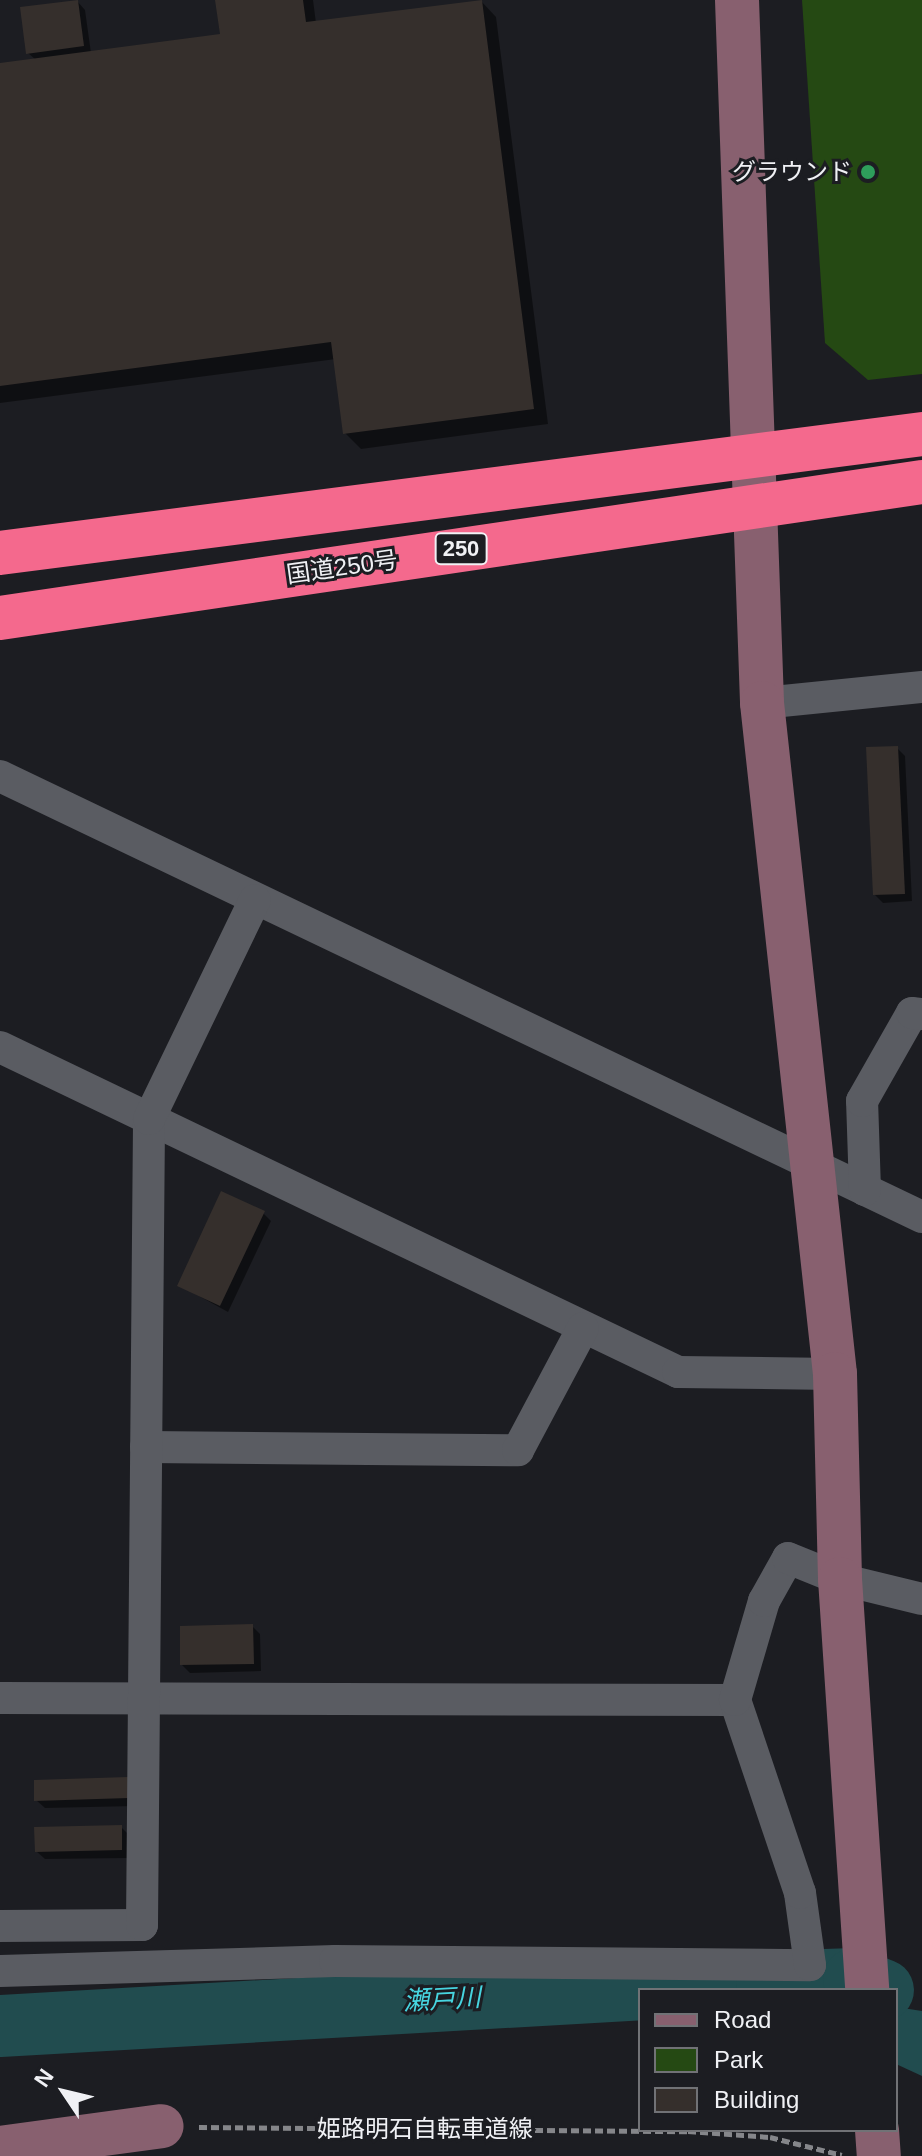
<!DOCTYPE html>
<meta charset="utf-8">
<style>
body{margin:0}
#map{position:relative;width:922px;height:2156px;overflow:hidden;background:#1c1d22;font-family:Helvetica,"Noto Sans JP",sans-serif}
div>[style]{position:absolute}
.green>*{inset:0;background:#254913}
.water>*{inset:0;background:#214c4f}
.shadow>*{inset:0;background:#0007}
.river>*{height:62px;margin:-31px;padding:0 31px;transform-origin:31px;border-radius:31px;background:#214c4f}
.building>*{inset:0;background:#352f2c}
.path>*{height:5px;margin-top:-2.5px;transform-origin:0;background:repeating-linear-gradient(90deg,#85868a 0 8px,transparent 0 12px)}
.street>*{height:32px;margin:-16px;padding:0 16px;transform-origin:16px;border-radius:16px;background:#5a5c62}
.secondary>*{height:44px;margin:-22px;padding:0 22px;transform-origin:22px;border-radius:22px;background:#88606f}
.highway>*{height:44px;margin:-22px;padding:0 22px;transform-origin:22px;border-radius:22px;background:#f4698d}
.dots>*{width:22px;height:22px;translate:-50% -50%;box-sizing:border-box;border:4px solid #1c1d22;border-radius:50%}
span{translate:-50% -50%;white-space:nowrap;text-align:center;line-height:1.15;-webkit-text-stroke:6px #1c1d22;paint-order:stroke}
.shield-label span{padding:2px 6px;background:#1c1d22;border:2px solid;border-radius:6px;-webkit-text-stroke-width:0}
.shield-label{font-size:22px;color:#f0f1f5;font-weight:700}
.poi-label{font-size:24px;color:#f0f1f5}
.right{translate:-100% -50%;text-align:right}
.street-label{font-size:24px;color:#f0f1f5}
.water-label{font-size:26px;color:#47d5e0;font-style:italic}
.legend{position:absolute;left:638px;top:1988px;width:260px;height:144px;box-sizing:border-box;background:#1c1d22;border:2px solid #717276;margin:0;padding:10px 14px;list-style:none;font-size:24px;color:#f0f1f5}
.legend li{display:flex;align-items:center;gap:16px;height:40px}
.legend b{width:40px;border:2px solid #717276}
.north{position:absolute;left:24px;top:2052px;width:80px;height:80px;-webkit-text-stroke:6px #1c1d22;paint-order:stroke;rotate:305deg;font-size:22px;font-weight:700;line-height:32px;text-align:center;color:#f0f1f5}
.north::after{content:'';display:block;margin:auto;width:28px;height:36px;background:#f0f1f5;clip-path:polygon(50% 0,100% 100%,50% 72%,0 100%)}
</style>
<div id="map">
<div class="green">
<i style="clip-path:polygon(802px 0,922px 0,922px 374px,868px 380px,825px 343px)"></i>
</div>
<div class="water">
<i style="clip-path:polygon(896px 2007px,922px 2011px,922px 2076px,896px 2064px)"></i>
</div>
<div class="shadow">
<i style="clip-path:polygon(218px 0,313px 0,316px 23px,481px 1px,496px 17px,548px 424px,361px 449px,345px 433px,336px 359px,0 403px,0 65px,36px 60px,28px 53px,77px 1px,85px 10px,91px 53px,222px 36px)"></i>
<i style="clip-path:polygon(897px 748px,905px 756px,912px 901px,883px 903px,875px 895px)"></i>
<i style="clip-path:polygon(263px 1213px,271px 1221px,228px 1312px,179px 1285px)"></i>
<i style="clip-path:polygon(252px 1626px,260px 1634px,261px 1671px,190px 1673px,182px 1665px)"></i>
<i style="clip-path:polygon(127px 1779px,136px 1806px,45px 1808px,36px 1800px)"></i>
<i style="clip-path:polygon(121px 1827px,129px 1835px,129px 1858px,45px 1859px,36px 1851px)"></i>
</div>
<div class="river">
<i style="left:0;top:2026px;width:768px;rotate:-3.28deg"></i>
<i style="left:767px;top:1982px;width:87px;rotate:-2deg"></i>
<i style="left:854px;top:1979px;width:31px;rotate:21deg"></i>
</div>
<div class="building">
<i style="clip-path:polygon(78px 0,84px 46px,26px 54px,20px 7px)"></i>
<i style="clip-path:polygon(215px 0,303px 0,306px 22px,482px 0,534px 409px,343px 434px,331px 342px,0 386px,0 63px,220px 34px)"></i>
<i style="clip-path:polygon(898px 746px,905px 894px,873px 895px,866px 747px)"></i>
<i style="clip-path:polygon(221px 1191px,265px 1211px,220px 1306px,177px 1286px)"></i>
<i style="clip-path:polygon(253px 1624px,254px 1664px,180px 1665px,180px 1626px)"></i>
<i style="clip-path:polygon(128px 1777px,129px 1798px,34px 1801px,34px 1780px)"></i>
<i style="clip-path:polygon(122px 1825px,122px 1850px,35px 1852px,34px 1827px)"></i>
</div>
<div class="path">
<i style="left:199px;top:2127px;width:489px;rotate:0.5deg"></i>
<i style="left:688px;top:2131px;width:82px;rotate:4.2deg"></i>
<i style="left:770px;top:2137px;width:74px;rotate:14deg"></i>
</div>
<div class="street">
<i style="left:762px;top:703px;width:161px;rotate:-5.7deg"></i>
<i style="left:0;top:776px;width:1022px;rotate:25.56deg"></i>
<i style="left:0;top:1047px;width:752px;rotate:25.61deg"></i>
<i style="left:678px;top:1372px;width:157px;rotate:0.7deg"></i>
<i style="left:865px;top:1190px;width:89px;rotate:-91.9deg"></i>
<i style="left:862px;top:1101px;width:101px;rotate:-60.4deg"></i>
<i style="left:912px;top:1013px;width:10px;rotate:6deg"></i>
<i style="left:146px;top:1447px;width:372px;rotate:0.5deg"></i>
<i style="left:518px;top:1450px;width:138px;rotate:-62deg"></i>
<i style="left:0;top:1698px;width:735px;rotate:0.16deg"></i>
<i style="left:0;top:1926px;width:142px;rotate:-0.4deg"></i>
<i style="left:142px;top:1925px;width:806px;rotate:-89.5deg"></i>
<i style="left:149px;top:1119px;width:243px;rotate:-64.2deg"></i>
<i style="left:0;top:1971px;width:335px;rotate:-1.7deg"></i>
<i style="left:335px;top:1961px;width:475px;rotate:0.5deg"></i>
<i style="left:810px;top:1965px;width:73px;rotate:-97.9deg"></i>
<i style="left:800px;top:1893px;width:204px;rotate:-108.6deg"></i>
<i style="left:735px;top:1700px;width:103px;rotate:-73.7deg"></i>
<i style="left:764px;top:1601px;width:49px;rotate:-60.8deg"></i>
<i style="left:788px;top:1558px;width:56px;rotate:22deg"></i>
<i style="left:840px;top:1579px;width:84px;rotate:13.7deg"></i>
</div>
<div class="secondary">
<i style="left:737px;top:0;width:703px;rotate:87.96deg"></i>
<i style="left:762px;top:703px;width:675px;rotate:83.79deg"></i>
<i style="left:835px;top:1374px;width:205px;rotate:88.6deg"></i>
<i style="left:840px;top:1579px;width:412px;rotate:86.2deg"></i>
<i style="left:877px;top:2130px;width:26px;rotate:86deg"></i>
<i style="left:0;top:2148px;width:163px;rotate:-7.7deg"></i>
</div>
<div class="highway">
<i style="left:0;top:553px;width:930px;rotate:-7.35deg"></i>
<i style="left:0;top:618px;width:932px;rotate:-8.39deg"></i>
</div>
<div class="dots">
<i style="left:868px;top:172px;background:#2e9e5b"></i>
</div>
<div class="shield-label">
<span style="left:461px;top:549px">250</span>
</div>
<div class="poi-label">
<span class="right" style="left:852px;top:172px">グラウンド</span>
</div>
<div class="street-label">
<span style="left:342px;top:567px;rotate:-8deg">国道250号</span>
<span style="left:425px;top:2129px">姫路明石自転車道線</span>
</div>
<div class="water-label">
<span style="left:442px;top:2000px;rotate:-3deg">瀬戸川</span>
</div>
<ul class="legend">
<li><b style="height:10px;background:#88606f"></b>Road</li>
<li><b style="height:22px;background:#254913"></b>Park</li>
<li><b style="height:22px;background:#352f2c"></b>Building</li>
</ul>
<div class="north">N</div>
</div>
